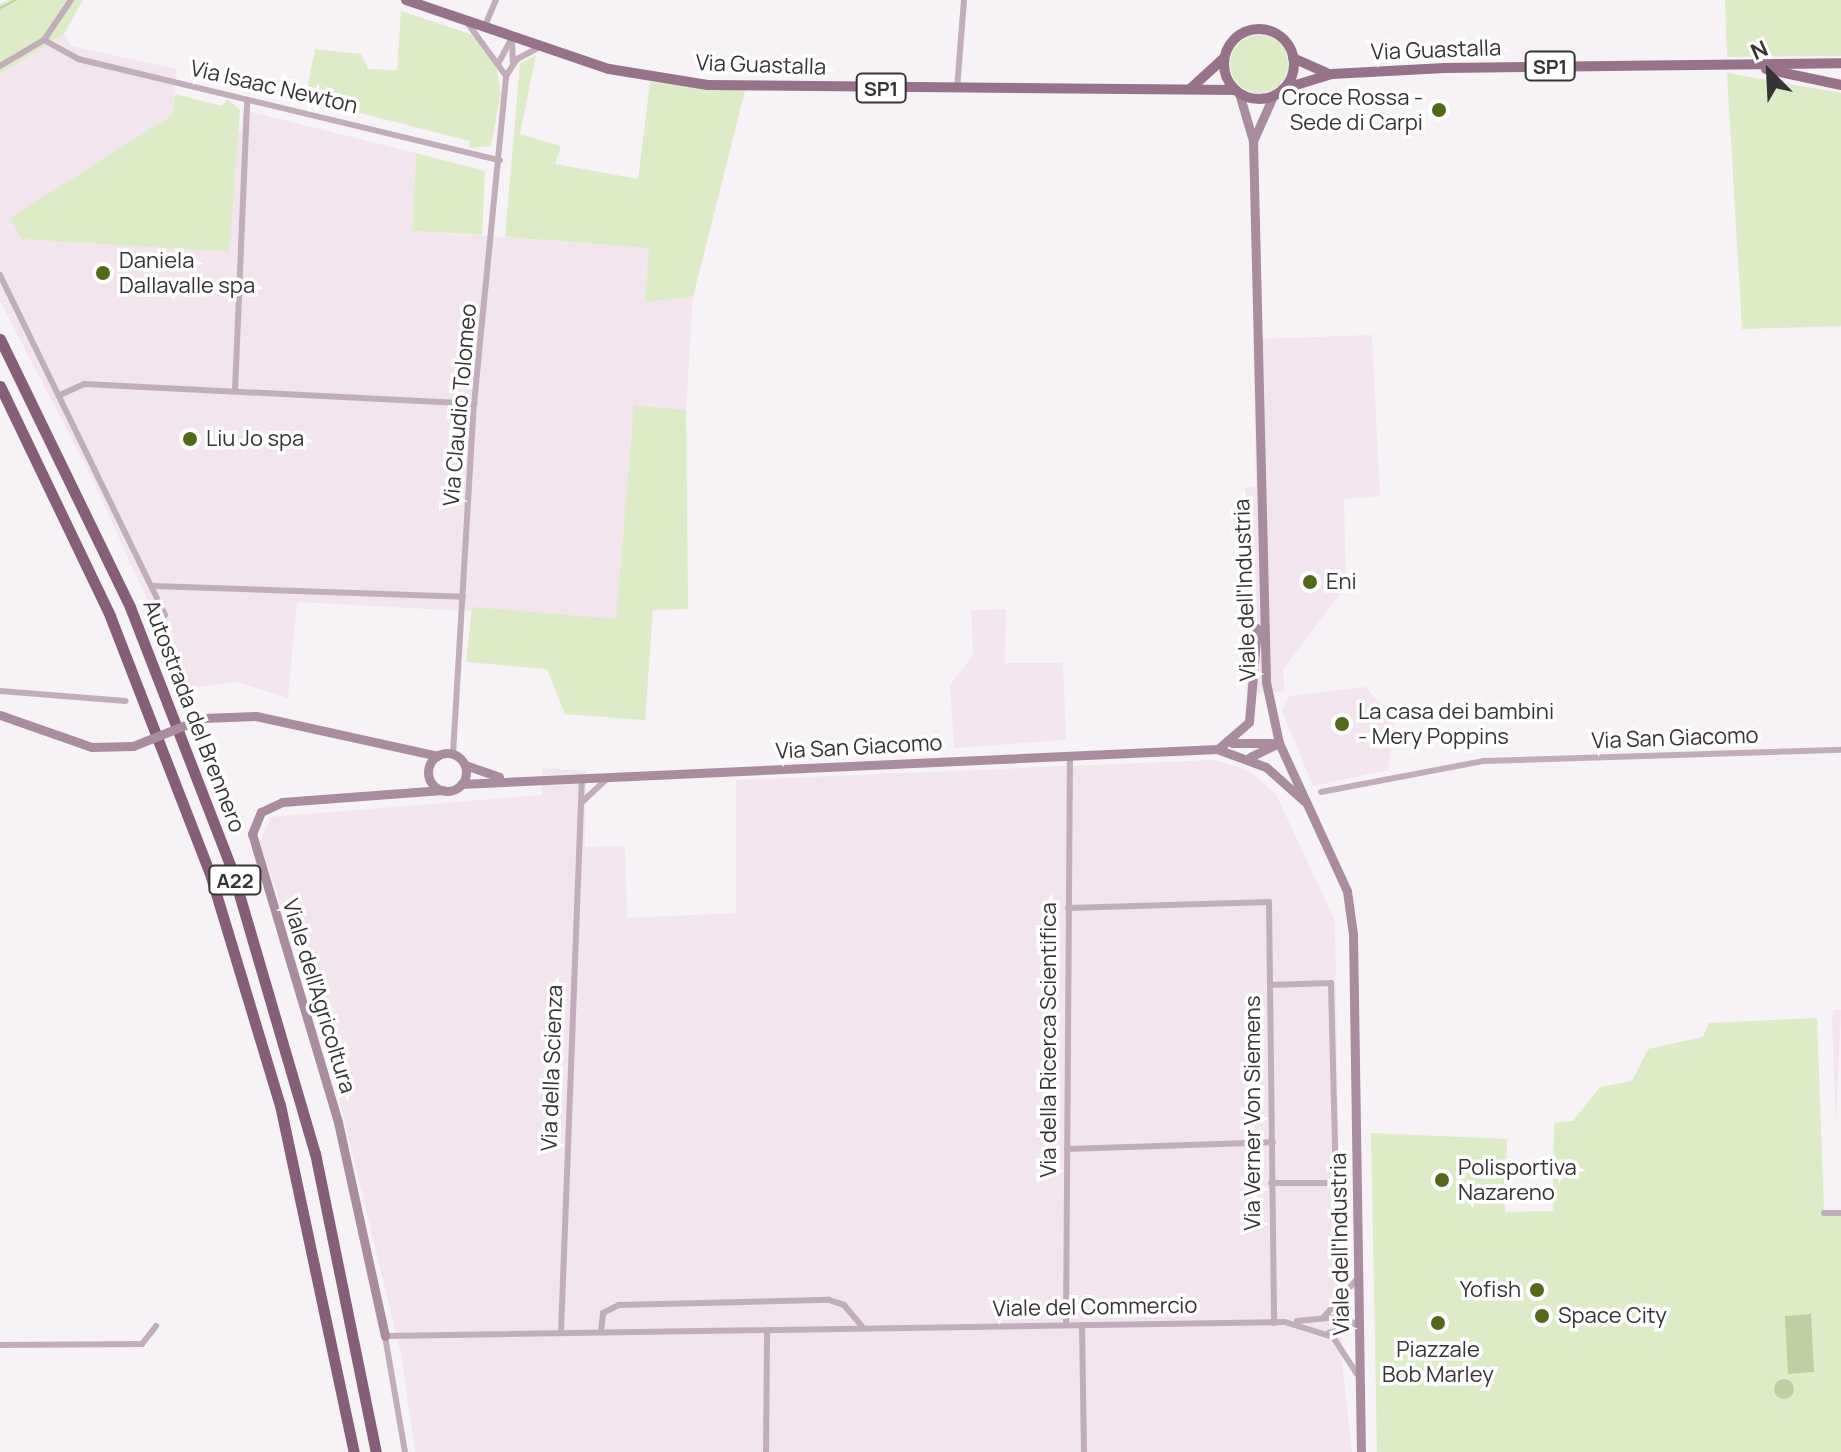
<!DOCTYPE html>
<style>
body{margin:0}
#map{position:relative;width:1841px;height:1452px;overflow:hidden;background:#f7f2f5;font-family:Manrope,sans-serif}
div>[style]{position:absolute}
.built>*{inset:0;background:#f2e5ed}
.green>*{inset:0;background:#ddebc6}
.round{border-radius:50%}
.water>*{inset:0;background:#becfa2}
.stream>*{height:2px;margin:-1px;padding:0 1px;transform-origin:1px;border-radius:1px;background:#becfa2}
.street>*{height:6px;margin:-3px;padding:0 3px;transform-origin:3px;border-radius:3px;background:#c2aeba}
.secondary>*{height:9px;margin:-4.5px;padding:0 4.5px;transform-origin:4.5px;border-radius:4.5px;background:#a98c9e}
.secondary>.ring{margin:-4.5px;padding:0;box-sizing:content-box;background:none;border:9px solid #a98c9e;border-radius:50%}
.primary>*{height:10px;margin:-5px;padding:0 5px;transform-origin:5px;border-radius:5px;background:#97738a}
.primary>.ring{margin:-5px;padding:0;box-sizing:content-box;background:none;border:10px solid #97738a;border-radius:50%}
.highway>*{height:11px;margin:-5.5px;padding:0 5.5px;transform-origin:5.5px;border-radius:5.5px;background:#875e78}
.secondary-bridge>*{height:9px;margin:-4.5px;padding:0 4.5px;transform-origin:4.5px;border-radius:4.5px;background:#a98c9e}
.dots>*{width:22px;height:22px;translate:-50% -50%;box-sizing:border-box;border:4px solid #fff;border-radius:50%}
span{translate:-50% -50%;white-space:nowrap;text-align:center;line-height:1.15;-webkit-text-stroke:7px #fff;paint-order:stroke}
.shield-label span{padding:2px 6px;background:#fff;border:2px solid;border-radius:6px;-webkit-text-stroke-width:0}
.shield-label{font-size:20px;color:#363335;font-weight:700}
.street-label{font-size:22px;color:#363335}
.poi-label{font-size:22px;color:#363335}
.right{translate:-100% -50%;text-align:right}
.left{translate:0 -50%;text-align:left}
.north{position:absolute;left:1729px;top:32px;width:80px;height:80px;-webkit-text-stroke:6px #fff;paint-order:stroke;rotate:336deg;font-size:22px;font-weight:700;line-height:32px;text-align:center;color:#363335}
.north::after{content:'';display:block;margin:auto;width:28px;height:36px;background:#363335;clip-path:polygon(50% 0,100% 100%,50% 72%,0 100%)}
</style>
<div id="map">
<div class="built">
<i style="clip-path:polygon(64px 34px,71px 46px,177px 69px,172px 115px,10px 218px,21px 239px,229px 252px,235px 132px,241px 132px,243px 110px,416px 153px,412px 231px,650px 248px,645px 302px,693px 297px,686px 410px,634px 405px,616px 619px,297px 602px,288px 698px,237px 682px,187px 688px,93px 480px,0 301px,0 74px)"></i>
<i style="clip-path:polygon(1372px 335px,1380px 496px,1344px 499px,1346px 586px,1283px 670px,1285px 691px,1246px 693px,1244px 488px,1256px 487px,1253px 339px)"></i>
<i style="clip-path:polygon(1006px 609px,1005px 663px,1063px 663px,1066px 740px,954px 748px,950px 685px,973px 655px,971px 610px)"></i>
<i style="clip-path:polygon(1366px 687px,1382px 707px,1397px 703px,1388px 770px,1313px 786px,1282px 711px,1289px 696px)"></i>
<i style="clip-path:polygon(1214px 760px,1248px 770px,1276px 794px,1335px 921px,1342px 1361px,1352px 1452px,415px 1452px,401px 1354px,324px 1036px,260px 842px,271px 817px,542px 795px,542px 768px,586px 771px,585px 847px,625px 846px,627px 918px,736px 913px,736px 780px)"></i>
<i style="clip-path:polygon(1833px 1010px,1841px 1010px,1836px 1126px,1832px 1017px)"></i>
</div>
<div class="green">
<i style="clip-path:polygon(8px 0,83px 0,64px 34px,0 74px,0 4px)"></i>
<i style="clip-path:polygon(1725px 0,1841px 0,1841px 56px,1727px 57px)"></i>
<i style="clip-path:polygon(401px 11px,473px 35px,496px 65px,501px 94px,491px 146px,469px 148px,470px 141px,305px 99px,315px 49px,361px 54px,368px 69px,397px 70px)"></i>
<i class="round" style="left:1230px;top:35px;width:58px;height:58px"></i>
<i style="clip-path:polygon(536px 55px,520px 134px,561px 146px,555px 164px,638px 179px,650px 82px,746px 87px,693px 297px,645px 302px,649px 248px,505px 237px,520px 64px)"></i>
<i style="clip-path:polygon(1727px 73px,1841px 93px,1841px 326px,1742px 329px)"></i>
<i style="clip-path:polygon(175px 94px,222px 106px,227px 99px,240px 110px,229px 252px,21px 239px,10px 218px,172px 115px)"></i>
<i style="clip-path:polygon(416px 153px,485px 171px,482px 235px,412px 231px)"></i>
<i style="clip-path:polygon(634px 405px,686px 410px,688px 609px,653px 610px,645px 720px,565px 714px,547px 669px,466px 662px,472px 607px,616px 619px)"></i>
<i style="clip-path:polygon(1817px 1018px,1824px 1213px,1841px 1213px,1841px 1452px,1377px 1452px,1371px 1133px,1507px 1139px,1505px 1212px,1553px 1211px,1554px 1123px,1573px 1121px,1600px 1087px,1632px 1081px,1648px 1049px,1703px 1037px,1709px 1023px)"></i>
</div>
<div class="water">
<i style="clip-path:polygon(1811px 1314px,1814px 1372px,1788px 1374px,1785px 1316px)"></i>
<i class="round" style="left:1774px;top:1379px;width:20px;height:20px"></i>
</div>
<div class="stream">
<i style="left:0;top:8px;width:18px;rotate:-27deg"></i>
</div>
<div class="street">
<i style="left:469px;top:25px;width:63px;rotate:54deg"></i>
<i style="left:484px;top:28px;width:30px;rotate:-67deg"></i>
<i style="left:512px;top:38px;width:24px;rotate:88deg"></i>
<i style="left:44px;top:40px;width:39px;rotate:29deg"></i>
<i style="left:78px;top:59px;width:434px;rotate:13.5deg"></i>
<i style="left:499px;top:62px;width:27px;rotate:-62deg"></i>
<i style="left:0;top:66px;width:51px;rotate:-30.6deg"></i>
<i style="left:44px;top:40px;width:48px;rotate:-56deg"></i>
<i style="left:957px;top:89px;width:89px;rotate:-85.5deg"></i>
<i style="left:0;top:275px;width:378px;rotate:64.1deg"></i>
<i style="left:235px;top:391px;width:291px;rotate:-87.6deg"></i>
<i style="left:62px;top:394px;width:24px;rotate:-24deg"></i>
<i style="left:84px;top:384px;width:391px;rotate:2.9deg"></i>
<i style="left:154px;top:586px;width:309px;rotate:2deg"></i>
<i style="left:0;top:691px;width:126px;rotate:4.5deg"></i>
<i style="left:453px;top:754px;width:351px;rotate:-86.6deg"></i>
<i style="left:474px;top:404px;width:330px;rotate:-84.4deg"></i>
<i style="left:506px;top:76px;width:20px;rotate:-57deg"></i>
<i style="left:517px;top:59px;width:26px;rotate:-28deg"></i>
<i style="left:1321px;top:792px;width:166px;rotate:-10.8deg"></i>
<i style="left:1484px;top:761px;width:357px;rotate:-1.8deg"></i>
<i style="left:582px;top:802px;width:33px;rotate:-43deg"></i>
<i style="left:1068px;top:908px;width:201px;rotate:-1.7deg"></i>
<i style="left:1269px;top:902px;width:421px;rotate:89.3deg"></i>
<i style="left:1270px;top:985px;width:61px;rotate:-1.9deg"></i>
<i style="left:1331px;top:983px;width:200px;rotate:88.6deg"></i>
<i style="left:1336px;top:1183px;width:65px;rotate:180deg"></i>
<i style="left:1067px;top:1149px;width:206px;rotate:-1.9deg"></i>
<i style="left:1824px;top:1213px;width:17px"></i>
<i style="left:1323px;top:1318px;width:52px;rotate:-48.9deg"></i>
<i style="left:1297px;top:1321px;width:41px;rotate:-5.6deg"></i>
<i style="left:1338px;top:1317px;width:22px;rotate:21deg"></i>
<i style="left:1066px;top:1325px;width:570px;rotate:-89.6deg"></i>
<i style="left:1082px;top:1325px;width:127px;rotate:89.1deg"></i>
<i style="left:601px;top:1332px;width:19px;rotate:-84deg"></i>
<i style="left:603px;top:1313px;width:18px;rotate:-27deg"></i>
<i style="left:619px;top:1305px;width:210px;rotate:-1.4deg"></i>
<i style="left:829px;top:1300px;width:16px;rotate:18deg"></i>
<i style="left:844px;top:1305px;width:30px;rotate:50deg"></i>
<i style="left:561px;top:1333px;width:556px;rotate:-87.84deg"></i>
<i style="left:1329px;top:1333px;width:31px;rotate:-15deg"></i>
<i style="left:0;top:1345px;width:142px;rotate:-0.4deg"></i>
<i style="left:142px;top:1344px;width:23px;rotate:-52deg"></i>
<i style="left:405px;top:1452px;width:118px;rotate:-99.8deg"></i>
<i style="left:385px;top:1336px;width:900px;rotate:-0.89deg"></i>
<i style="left:1285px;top:1322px;width:50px;rotate:17.4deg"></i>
<i style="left:1333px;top:1337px;width:44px;rotate:57deg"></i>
<i style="left:766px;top:1452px;width:122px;rotate:-89.5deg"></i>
</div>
<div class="secondary">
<i style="left:1239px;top:93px;width:50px;rotate:73.7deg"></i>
<i style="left:1253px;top:141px;width:541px;rotate:88.62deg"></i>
<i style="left:1266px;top:682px;width:62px;rotate:78deg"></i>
<i style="left:1279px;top:743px;width:163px;rotate:65.3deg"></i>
<i style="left:1347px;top:891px;width:43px;rotate:82.1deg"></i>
<i style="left:1353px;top:934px;width:518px;rotate:89.12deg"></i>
<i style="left:1253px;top:141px;width:49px;rotate:-66deg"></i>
<i style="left:0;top:715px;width:97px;rotate:19.2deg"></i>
<i style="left:92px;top:747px;width:41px;rotate:-1.4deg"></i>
<i style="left:203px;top:718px;width:53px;rotate:-2.2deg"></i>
<i style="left:256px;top:716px;width:186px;rotate:12.4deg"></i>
<i style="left:1232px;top:743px;width:47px"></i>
<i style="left:1218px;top:749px;width:41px;rotate:-41.1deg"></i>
<i style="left:1249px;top:722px;width:94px;rotate:-85.1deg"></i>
<i class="ring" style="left:428px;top:753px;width:29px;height:29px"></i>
<i style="left:1250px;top:757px;width:32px;rotate:-26deg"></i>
<i style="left:465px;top:765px;width:36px;rotate:19deg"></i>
<i style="left:461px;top:784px;width:757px;rotate:-2.65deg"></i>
<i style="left:1217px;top:749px;width:52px;rotate:20.2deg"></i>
<i style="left:1266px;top:767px;width:51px;rotate:41.8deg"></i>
<i style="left:385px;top:1336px;width:219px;rotate:-102.4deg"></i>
<i style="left:338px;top:1122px;width:301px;rotate:-106.6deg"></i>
<i style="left:252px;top:834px;width:24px;rotate:-68deg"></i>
<i style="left:261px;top:812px;width:23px;rotate:-25deg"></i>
<i style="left:282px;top:802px;width:161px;rotate:-4.3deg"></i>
</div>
<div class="primary">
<i style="left:406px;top:0;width:214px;rotate:18.8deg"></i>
<i style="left:609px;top:69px;width:100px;rotate:9.2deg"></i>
<i style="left:708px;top:85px;width:527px;rotate:0.54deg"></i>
<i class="ring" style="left:1224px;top:29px;width:60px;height:60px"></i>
<i style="left:1293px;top:58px;width:36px;rotate:24deg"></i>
<i style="left:1766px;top:69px;width:77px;rotate:12deg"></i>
<i style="left:1190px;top:89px;width:46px;rotate:-42.4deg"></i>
<i style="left:1283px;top:89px;width:51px;rotate:-17deg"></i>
<i style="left:1332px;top:74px;width:113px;rotate:-3deg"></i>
<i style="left:1445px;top:68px;width:396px;rotate:-0.7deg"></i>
</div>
<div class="highway">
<i style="left:0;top:339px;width:298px;rotate:64.1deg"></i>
<i style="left:130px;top:607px;width:282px;rotate:68.8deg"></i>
<i style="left:232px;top:870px;width:295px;rotate:73.7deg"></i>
<i style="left:315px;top:1153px;width:305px;rotate:78.5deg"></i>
<i style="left:0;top:386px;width:255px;rotate:64.4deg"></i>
<i style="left:110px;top:616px;width:280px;rotate:68.8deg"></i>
<i style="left:211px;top:877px;width:238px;rotate:73.2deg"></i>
<i style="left:280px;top:1105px;width:355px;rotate:78deg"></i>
</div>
<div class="secondary-bridge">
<i style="left:133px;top:746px;width:75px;rotate:-21.8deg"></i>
</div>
<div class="dots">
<i style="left:1439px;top:110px;background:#526919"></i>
<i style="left:103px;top:273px;background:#526919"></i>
<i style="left:190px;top:439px;background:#526919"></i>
<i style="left:1310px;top:582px;background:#526919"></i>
<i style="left:1342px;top:724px;background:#526919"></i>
<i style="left:1442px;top:1180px;background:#526919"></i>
<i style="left:1537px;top:1290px;background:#526919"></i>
<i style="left:1542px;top:1316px;background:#526919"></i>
<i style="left:1438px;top:1323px;background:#526919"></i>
</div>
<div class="shield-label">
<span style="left:1550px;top:66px">SP1</span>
<span style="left:881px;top:88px">SP1</span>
<span style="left:235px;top:880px">A22</span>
</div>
<div class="street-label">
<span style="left:1436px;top:50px;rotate:-2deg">Via Guastalla</span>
<span style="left:761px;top:65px;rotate:2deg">Via Guastalla</span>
<span style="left:274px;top:87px;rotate:13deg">Via Isaac Newton</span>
<span style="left:460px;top:405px;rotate:-85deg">Via Claudio Tolomeo</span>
<span style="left:1245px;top:590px;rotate:-92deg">Viale dell'Industria</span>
<span style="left:194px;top:716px;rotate:69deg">Autostrada del Brennero</span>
<span style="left:1675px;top:738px;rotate:-2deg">Via San Giacomo</span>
<span style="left:859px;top:747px;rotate:-3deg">Via San Giacomo</span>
<span style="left:319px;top:996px;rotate:73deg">Viale dell'Agricoltura</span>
<span style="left:1049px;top:1040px;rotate:-90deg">Via della Ricerca Scientifica</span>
<span style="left:552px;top:1068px;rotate:-88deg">Via della Scienza</span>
<span style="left:1253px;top:1113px;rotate:-90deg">Via Verner Von Siemens</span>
<span style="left:1340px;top:1244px;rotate:-91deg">Viale dell'Industria</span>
<span style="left:1095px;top:1307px;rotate:-1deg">Viale del Commercio</span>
</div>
<div class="poi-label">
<span class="right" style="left:1423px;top:110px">Croce Rossa -<br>Sede di Carpi</span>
<span class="left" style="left:119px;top:273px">Daniela<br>Dallavalle spa</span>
<span class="left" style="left:206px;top:439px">Liu Jo spa</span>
<span class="left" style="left:1326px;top:582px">Eni</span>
<span class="left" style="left:1358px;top:724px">La casa dei bambini<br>- Mery Poppins</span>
<span class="left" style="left:1458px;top:1180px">Polisportiva<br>Nazareno</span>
<span class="right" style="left:1521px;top:1290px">Yofish</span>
<span class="left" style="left:1558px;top:1316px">Space City</span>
<span style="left:1438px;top:1362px">Piazzale<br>Bob Marley</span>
</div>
<div class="north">N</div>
</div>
